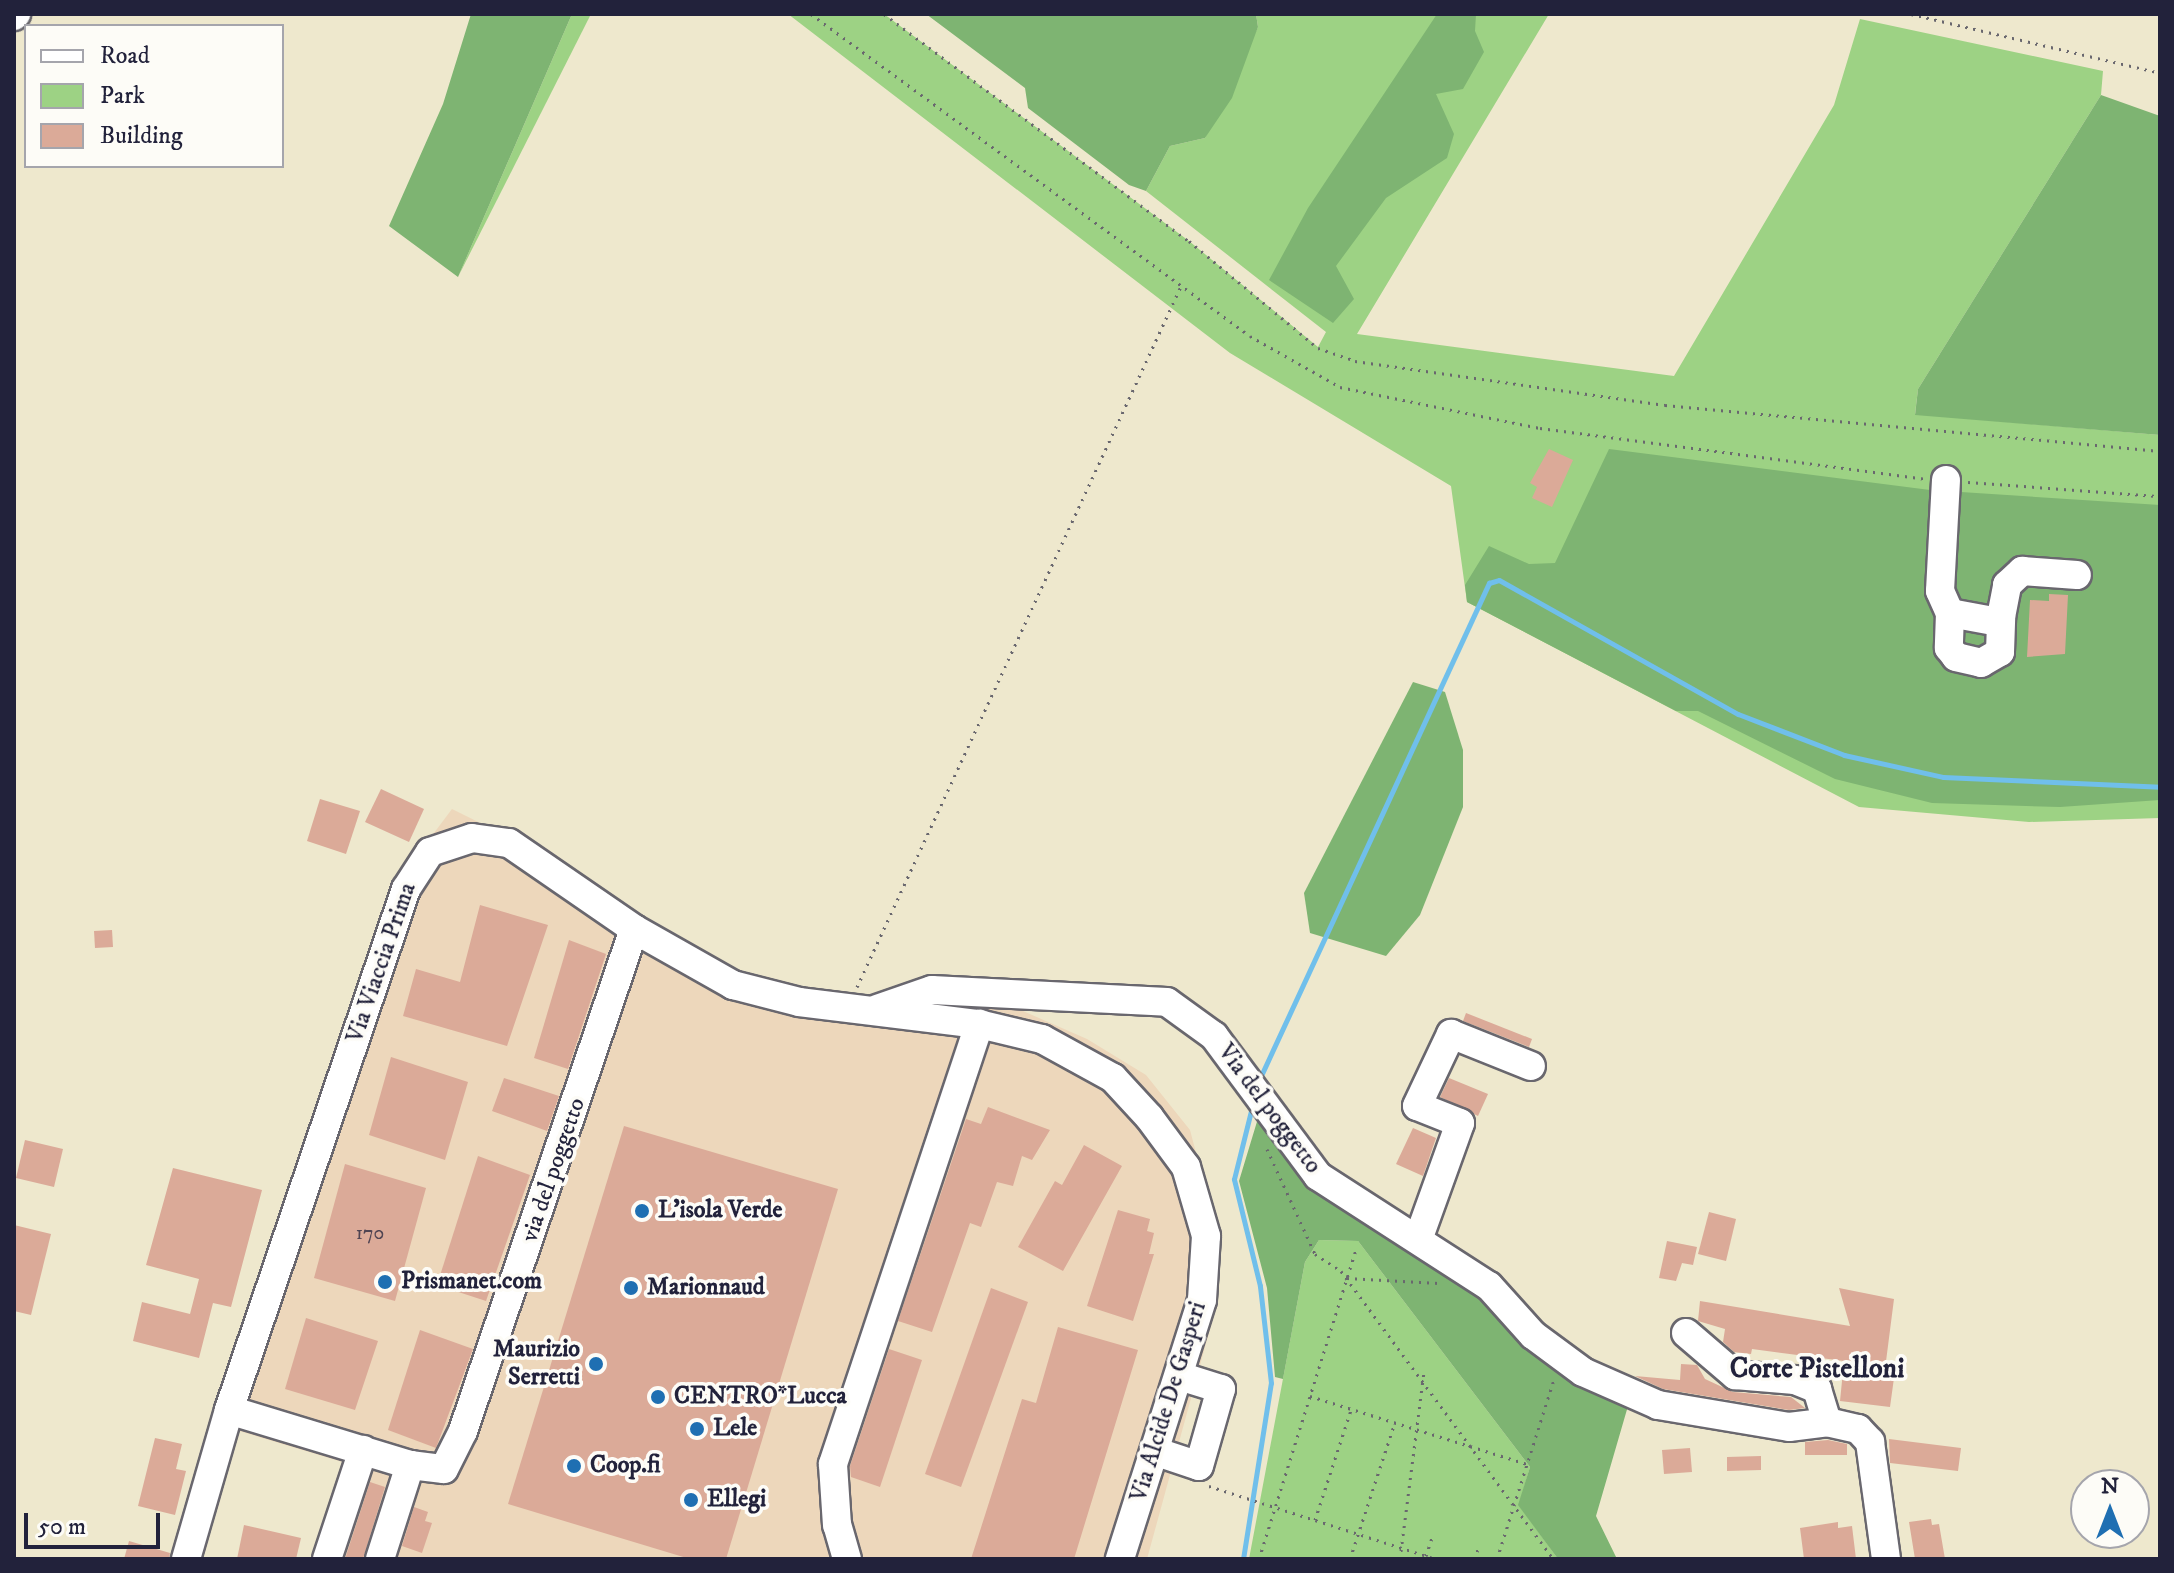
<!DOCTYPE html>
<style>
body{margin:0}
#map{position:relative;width:2174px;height:1573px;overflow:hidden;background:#eee8cd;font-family:"IM FELL DW Pica",serif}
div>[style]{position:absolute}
.built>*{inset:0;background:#edd7bb}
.green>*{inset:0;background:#9dd284}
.forest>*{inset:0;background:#7eb472}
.stream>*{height:5px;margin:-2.5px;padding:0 2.5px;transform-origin:2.5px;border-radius:2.5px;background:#70bfeb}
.building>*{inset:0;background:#dbaa98}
.path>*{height:3px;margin-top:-1.5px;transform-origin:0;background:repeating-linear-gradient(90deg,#69676e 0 2px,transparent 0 8px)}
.roads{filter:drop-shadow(2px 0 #69676e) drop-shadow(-2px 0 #69676e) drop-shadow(0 2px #69676e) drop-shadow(0 -2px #69676e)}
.minor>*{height:28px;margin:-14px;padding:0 14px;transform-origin:14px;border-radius:14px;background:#fff}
.dots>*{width:22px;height:22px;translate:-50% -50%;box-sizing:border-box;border:4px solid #fdfcf7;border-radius:50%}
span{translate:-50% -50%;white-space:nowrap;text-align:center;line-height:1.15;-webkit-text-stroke:7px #fdfcf7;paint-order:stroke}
.number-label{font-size:20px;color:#504452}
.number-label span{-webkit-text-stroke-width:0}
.street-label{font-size:24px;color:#22223b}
.poi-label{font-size:24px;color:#22223b;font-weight:700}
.left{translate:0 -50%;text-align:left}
.right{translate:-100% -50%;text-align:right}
.quarter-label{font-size:28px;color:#22223b;font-weight:700}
.frame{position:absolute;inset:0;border:16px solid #22223b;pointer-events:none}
.legend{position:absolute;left:24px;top:24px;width:260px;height:144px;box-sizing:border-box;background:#fdfcf7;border:2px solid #a5a5ac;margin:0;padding:10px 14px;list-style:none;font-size:24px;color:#22223b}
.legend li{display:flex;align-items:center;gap:16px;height:40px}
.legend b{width:40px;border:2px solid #a5a5ac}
.north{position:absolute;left:2070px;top:1469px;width:80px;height:80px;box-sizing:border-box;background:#fdfcf7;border:2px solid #a5a5ac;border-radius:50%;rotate:0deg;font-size:22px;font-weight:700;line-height:32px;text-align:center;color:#22223b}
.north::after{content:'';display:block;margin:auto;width:28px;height:36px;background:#1f6fb2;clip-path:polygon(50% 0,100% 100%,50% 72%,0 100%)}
.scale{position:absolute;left:24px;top:1513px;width:136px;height:36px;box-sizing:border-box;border:4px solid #22223b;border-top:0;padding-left:10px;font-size:24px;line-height:28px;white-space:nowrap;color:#22223b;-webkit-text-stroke:6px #fdfcf7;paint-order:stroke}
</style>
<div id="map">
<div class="built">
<i style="clip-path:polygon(452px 809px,567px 866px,696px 954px,763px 983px,834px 993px,1007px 1004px,1087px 1039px,1146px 1075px,1190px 1130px,1216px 1228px,1216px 1307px,1147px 1559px,320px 1559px,349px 1464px,216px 1424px,398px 881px)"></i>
</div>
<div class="green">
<i style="clip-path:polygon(572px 14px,591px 14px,458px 277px)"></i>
<i style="clip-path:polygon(788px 14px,884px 14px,1189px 241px,1318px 347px,1326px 332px,1146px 191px,1170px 146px,1205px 138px,1258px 27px,1256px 14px,1549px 14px,1357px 334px,1674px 376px,1834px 105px,1860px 19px,2103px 71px,2101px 95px,1918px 389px,1915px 414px,2160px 435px,2160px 818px,2029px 822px,1859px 807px,1467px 602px,1451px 486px,1230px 353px)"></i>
<i style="clip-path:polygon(1319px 1240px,1358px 1241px,1530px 1467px,1519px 1505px,1558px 1559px,1249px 1559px,1305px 1262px)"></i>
</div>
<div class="forest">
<i style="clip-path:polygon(471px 14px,572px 14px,458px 277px,389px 226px,443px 104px)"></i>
<i style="clip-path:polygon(926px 14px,1256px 14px,1258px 27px,1232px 98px,1205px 138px,1170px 146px,1146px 191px,1129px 185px,1028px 108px,1025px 88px)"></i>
<i style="clip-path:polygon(1437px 14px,1476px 14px,1475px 31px,1484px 52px,1463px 89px,1436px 94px,1454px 134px,1447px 158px,1386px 198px,1336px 266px,1354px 299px,1333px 323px,1269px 280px,1308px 208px)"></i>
<i style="clip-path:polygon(2101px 95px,2160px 116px,2160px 435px,1915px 415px,1918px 389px)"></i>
<i style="clip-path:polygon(1609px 449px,1930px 490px,2160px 505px,2160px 800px,2060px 807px,1932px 803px,1835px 779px,1698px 711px,1676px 711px,1467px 602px,1465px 585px,1489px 546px,1529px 564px,1555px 563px)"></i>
<i style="clip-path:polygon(1413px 682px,1445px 692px,1463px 750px,1463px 807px,1420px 915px,1386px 956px,1310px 933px,1304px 893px)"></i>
<i style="clip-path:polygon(1259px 1115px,1628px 1406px,1596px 1516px,1617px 1559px,1558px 1559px,1518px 1505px,1530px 1467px,1358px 1241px,1319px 1240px,1305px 1262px,1283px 1379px,1275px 1377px,1267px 1288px,1239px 1181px)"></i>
</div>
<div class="stream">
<i style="left:1259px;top:1080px;width:548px;rotate:-65.17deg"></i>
<i style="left:1489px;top:583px;width:10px;rotate:-17deg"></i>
<i style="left:1499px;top:580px;width:274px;rotate:29.3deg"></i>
<i style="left:1738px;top:714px;width:114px;rotate:21.1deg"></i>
<i style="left:1844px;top:755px;width:101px;rotate:12.5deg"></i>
<i style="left:1943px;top:777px;width:217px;rotate:2.6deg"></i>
<i style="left:1243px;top:1559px;width:178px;rotate:-81deg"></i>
<i style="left:1271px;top:1383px;width:98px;rotate:-96.5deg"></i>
<i style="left:1260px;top:1286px;width:110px;rotate:-103.7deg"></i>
<i style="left:1234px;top:1179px;width:74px;rotate:-76deg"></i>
</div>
<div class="building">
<i style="clip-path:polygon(1549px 449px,1573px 460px,1552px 507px,1532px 498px,1537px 487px,1530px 483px)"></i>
<i style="clip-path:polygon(2049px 594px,2068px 595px,2065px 654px,2027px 657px,2030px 600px,2049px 601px)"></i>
<i style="clip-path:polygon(381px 789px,424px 809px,409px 842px,365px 822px)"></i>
<i style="clip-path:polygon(320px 799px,360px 811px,346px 854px,307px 841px)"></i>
<i style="clip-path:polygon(480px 905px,548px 925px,507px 1046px,403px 1016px,416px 969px,460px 982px)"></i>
<i style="clip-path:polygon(112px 930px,113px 947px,95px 948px,94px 931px)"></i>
<i style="clip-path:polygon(569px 940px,606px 954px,568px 1069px,534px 1058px)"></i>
<i style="clip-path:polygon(1466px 1013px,1532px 1039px,1529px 1047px,1463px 1021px)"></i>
<i style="clip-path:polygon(391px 1057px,468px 1082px,445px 1160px,369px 1135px)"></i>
<i style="clip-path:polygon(504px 1078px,559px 1096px,547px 1131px,492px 1111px)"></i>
<i style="clip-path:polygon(1449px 1078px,1488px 1094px,1478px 1116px,1440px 1097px)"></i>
<i style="clip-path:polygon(988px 1107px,1050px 1130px,1032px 1160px,1022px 1156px,1013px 1186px,997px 1182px,981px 1227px,970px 1223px,932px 1332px,898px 1321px,966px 1119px,981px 1124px)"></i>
<i style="clip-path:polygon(624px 1126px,838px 1189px,726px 1559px,690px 1559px,508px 1504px)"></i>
<i style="clip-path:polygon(1413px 1128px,1436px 1138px,1423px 1176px,1396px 1164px)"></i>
<i style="clip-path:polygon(25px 1140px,63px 1149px,54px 1187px,16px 1178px)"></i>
<i style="clip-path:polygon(1084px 1145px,1122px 1166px,1063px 1271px,1018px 1247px,1055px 1181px,1062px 1185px)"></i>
<i style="clip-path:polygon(478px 1156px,530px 1175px,486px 1301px,437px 1285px)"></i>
<i style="clip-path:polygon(345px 1164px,426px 1188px,395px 1301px,314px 1278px)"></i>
<i style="clip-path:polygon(173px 1168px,262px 1190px,231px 1307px,213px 1303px,199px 1358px,133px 1341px,142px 1302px,190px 1314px,199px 1279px,146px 1265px)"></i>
<i style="clip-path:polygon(1118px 1210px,1150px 1219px,1147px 1231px,1154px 1233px,1149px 1254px,1154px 1254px,1133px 1321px,1087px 1306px)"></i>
<i style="clip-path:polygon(1709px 1212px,1736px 1219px,1726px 1261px,1698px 1254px)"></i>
<i style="clip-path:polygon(14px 1225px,51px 1234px,31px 1315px,14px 1311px)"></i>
<i style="clip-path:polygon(1667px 1241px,1697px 1247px,1693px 1265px,1682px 1263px,1676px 1281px,1659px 1278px)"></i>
<i style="clip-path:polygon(991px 1288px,1028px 1302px,961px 1487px,925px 1474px)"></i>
<i style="clip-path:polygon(1839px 1288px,1894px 1299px,1884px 1377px,1894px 1378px,1890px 1407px,1840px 1401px,1844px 1361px,1752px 1349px,1751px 1354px,1734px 1352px,1723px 1342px,1725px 1329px,1698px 1321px,1700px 1301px,1850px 1326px)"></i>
<i style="clip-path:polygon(306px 1318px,378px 1341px,355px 1410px,285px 1389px)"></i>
<i style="clip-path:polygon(1058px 1327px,1138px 1350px,1074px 1559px,971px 1559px,1022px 1399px,1036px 1403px)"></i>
<i style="clip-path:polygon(420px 1330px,473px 1349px,436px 1448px,388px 1430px)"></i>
<i style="clip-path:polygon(889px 1349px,922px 1360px,880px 1487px,851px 1477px,850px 1466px)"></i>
<i style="clip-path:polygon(1681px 1364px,1697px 1365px,1705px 1379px,1733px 1392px,1791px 1397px,1805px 1408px,1789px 1410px,1663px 1389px,1635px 1376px,1680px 1380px)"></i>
<i style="clip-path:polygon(155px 1438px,182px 1444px,176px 1469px,186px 1471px,175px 1515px,138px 1506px)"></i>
<i style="clip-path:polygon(1889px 1439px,1961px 1448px,1958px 1471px,1890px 1463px)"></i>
<i style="clip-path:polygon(1828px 1440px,1847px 1444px,1847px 1455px,1805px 1455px,1805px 1442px)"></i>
<i style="clip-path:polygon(1690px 1448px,1692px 1472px,1664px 1474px,1662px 1450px)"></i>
<i style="clip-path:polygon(1761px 1456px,1761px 1470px,1727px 1471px,1727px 1457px)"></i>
<i style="clip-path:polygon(370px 1482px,385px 1487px,363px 1559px,345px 1559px)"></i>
<i style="clip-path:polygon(414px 1507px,428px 1512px,425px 1521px,432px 1523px,422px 1553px,402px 1546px)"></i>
<i style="clip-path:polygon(1931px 1519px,1932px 1525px,1939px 1524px,1945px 1559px,1915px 1559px,1909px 1522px)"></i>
<i style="clip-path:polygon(1838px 1522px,1838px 1528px,1852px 1526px,1856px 1559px,1804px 1559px,1800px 1528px)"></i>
<i style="clip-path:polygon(244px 1525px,301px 1538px,296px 1559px,237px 1559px)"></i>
<i style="clip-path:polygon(129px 1541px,170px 1553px,169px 1559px,124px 1559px)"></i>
</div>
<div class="path">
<i style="left:811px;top:14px;width:544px;rotate:36.26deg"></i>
<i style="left:1250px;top:336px;width:103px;rotate:29.5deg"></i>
<i style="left:1340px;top:387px;width:204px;rotate:11.6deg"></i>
<i style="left:1540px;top:428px;width:388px;rotate:7.5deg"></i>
<i style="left:884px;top:14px;width:380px;rotate:36.7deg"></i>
<i style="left:1189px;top:241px;width:168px;rotate:39.7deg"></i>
<i style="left:1318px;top:348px;width:39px;rotate:19deg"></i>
<i style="left:1355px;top:361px;width:313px;rotate:8.1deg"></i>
<i style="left:1665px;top:405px;width:497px;rotate:5.3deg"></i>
<i style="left:1911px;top:14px;width:256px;rotate:13.3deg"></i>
<i style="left:1968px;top:482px;width:193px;rotate:4.2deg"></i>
<i style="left:857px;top:987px;width:772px;rotate:-65.19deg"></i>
<i style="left:1267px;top:1149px;width:115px;rotate:65.4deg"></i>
<i style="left:1315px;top:1254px;width:31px;rotate:33deg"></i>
<i style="left:1341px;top:1271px;width:358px;rotate:53.6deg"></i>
<i style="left:1347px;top:1278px;width:92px;rotate:3.1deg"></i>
<i style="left:1310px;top:1396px;width:227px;rotate:17.4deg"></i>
<i style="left:1209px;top:1486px;width:239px;rotate:17.8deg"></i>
<i style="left:1315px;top:1520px;width:116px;rotate:-71.9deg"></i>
<i style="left:1426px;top:1556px;width:22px;rotate:-72deg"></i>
<i style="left:1259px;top:1559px;width:327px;rotate:-72.6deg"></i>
<i style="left:1350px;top:1559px;width:144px;rotate:-71.8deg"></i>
<i style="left:1400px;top:1559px;width:190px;rotate:-82.7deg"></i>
<i style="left:1474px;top:1559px;width:11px;rotate:-68deg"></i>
<i style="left:1497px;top:1559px;width:189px;rotate:-72.4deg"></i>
</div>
<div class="roads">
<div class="minor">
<i style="left:14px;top:16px;width:3px;rotate:-45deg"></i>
<i style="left:1946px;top:480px;width:111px;rotate:93.1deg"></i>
<i style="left:1940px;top:591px;width:24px;rotate:66deg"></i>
<i style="left:1950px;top:613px;width:44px;rotate:10.5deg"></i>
<i style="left:1993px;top:621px;width:9px;rotate:-27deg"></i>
<i style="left:2001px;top:617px;width:33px;rotate:-79deg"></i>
<i style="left:2007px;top:585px;width:21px;rotate:-43deg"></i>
<i style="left:2022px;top:571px;width:55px;rotate:4.2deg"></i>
<i style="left:1950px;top:613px;width:35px;rotate:92deg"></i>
<i style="left:1949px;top:648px;width:11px;rotate:52deg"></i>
<i style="left:1956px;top:657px;width:26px;rotate:13deg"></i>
<i style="left:1981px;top:663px;width:22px;rotate:-30deg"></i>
<i style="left:2000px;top:652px;width:35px;rotate:-88deg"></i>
<i style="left:877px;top:1009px;width:58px;rotate:-19.1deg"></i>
<i style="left:932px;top:990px;width:235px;rotate:2.9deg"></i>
<i style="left:1167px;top:1002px;width:58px;rotate:35.9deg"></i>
<i style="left:1214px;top:1036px;width:174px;rotate:53.4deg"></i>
<i style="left:1318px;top:1176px;width:203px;rotate:32.8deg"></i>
<i style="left:1489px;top:1286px;width:66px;rotate:48.1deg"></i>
<i style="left:1533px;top:1335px;width:62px;rotate:36.5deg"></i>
<i style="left:1583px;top:1372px;width:82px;rotate:23.7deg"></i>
<i style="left:1658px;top:1405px;width:133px;rotate:9.5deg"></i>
<i style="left:1789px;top:1427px;width:38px;rotate:-7deg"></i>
<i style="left:1827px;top:1422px;width:32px;rotate:13deg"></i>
<i style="left:1858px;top:1429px;width:18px;rotate:47deg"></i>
<i style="left:1870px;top:1442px;width:118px;rotate:82.2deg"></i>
<i style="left:1419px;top:1237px;width:121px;rotate:-70.2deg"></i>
<i style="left:1460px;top:1123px;width:46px;rotate:-158.4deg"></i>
<i style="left:1417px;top:1106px;width:80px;rotate:-64.7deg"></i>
<i style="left:1451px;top:1034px;width:86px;rotate:21.8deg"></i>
<i style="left:1686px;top:1333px;width:65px;rotate:40.6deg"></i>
<i style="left:1735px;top:1375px;width:60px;rotate:4.8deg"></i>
<i style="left:1795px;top:1380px;width:24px;rotate:22deg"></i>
<i style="left:1817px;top:1389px;width:34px;rotate:73deg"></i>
<i style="left:229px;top:1410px;width:189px;rotate:16.9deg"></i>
<i style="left:410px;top:1465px;width:34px;rotate:7deg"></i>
<i style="left:444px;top:1469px;width:42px;rotate:-63.4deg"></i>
<i style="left:463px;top:1431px;width:530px;rotate:-71.19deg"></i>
<i style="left:1157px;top:1452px;width:44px;rotate:18.4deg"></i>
<i style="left:1199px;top:1466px;width:80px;rotate:-74.1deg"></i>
<i style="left:1221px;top:1389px;width:44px;rotate:-162.8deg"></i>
<i style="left:186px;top:1559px;width:155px;rotate:-73.9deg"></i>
<i style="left:229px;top:1410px;width:550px;rotate:-71.24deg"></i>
<i style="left:406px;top:889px;width:44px;rotate:-57deg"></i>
<i style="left:430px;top:852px;width:44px;rotate:-18.4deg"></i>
<i style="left:472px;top:838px;width:37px;rotate:8deg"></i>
<i style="left:509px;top:843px;width:152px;rotate:34.5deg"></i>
<i style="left:634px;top:929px;width:114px;rotate:29.5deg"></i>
<i style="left:733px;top:985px;width:68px;rotate:14.4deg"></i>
<i style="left:799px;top:1002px;width:181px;rotate:7deg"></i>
<i style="left:979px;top:1024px;width:65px;rotate:13.4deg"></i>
<i style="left:1042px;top:1039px;width:81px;rotate:28.8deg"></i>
<i style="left:1113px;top:1078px;width:53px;rotate:47.3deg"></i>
<i style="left:1149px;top:1117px;width:62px;rotate:53.5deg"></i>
<i style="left:1186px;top:1167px;width:72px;rotate:73.8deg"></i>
<i style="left:1206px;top:1236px;width:64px;rotate:93.6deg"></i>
<i style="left:1202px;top:1300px;width:272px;rotate:107.6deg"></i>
<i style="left:327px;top:1559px;width:115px;rotate:-71.7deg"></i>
<i style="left:380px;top:1559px;width:99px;rotate:-72.3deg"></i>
<i style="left:847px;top:1559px;width:35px;rotate:-106deg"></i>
<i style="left:837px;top:1525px;width:61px;rotate:-93.8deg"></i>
<i style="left:833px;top:1464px;width:464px;rotate:-71.6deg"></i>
</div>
</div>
<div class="dots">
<i style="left:642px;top:1211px;background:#1f6fb2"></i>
<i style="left:385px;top:1282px;background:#1f6fb2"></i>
<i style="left:631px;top:1288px;background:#1f6fb2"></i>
<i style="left:596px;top:1364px;background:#1f6fb2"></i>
<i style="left:658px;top:1397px;background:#1f6fb2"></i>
<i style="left:697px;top:1429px;background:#1f6fb2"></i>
<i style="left:574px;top:1466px;background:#1f6fb2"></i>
<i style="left:691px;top:1500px;background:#1f6fb2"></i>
</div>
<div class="number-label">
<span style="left:370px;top:1233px">170</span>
</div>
<div class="street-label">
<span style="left:382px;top:963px;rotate:-71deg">Via Viaccia Prima</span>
<span style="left:1269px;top:1109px;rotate:53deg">Via del poggetto</span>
<span style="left:554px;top:1170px;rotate:-71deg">via del poggetto</span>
<span style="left:1169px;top:1402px;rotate:-73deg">Via Alcide De Gasperi</span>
</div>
<div class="poi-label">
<span class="left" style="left:658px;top:1211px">L'isola Verde</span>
<span class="left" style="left:401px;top:1282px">Prismanet.com</span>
<span class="left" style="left:647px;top:1288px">Marionnaud</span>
<span class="right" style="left:580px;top:1364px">Maurizio<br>Serretti</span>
<span class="left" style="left:674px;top:1397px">CENTRO*Lucca</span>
<span class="left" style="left:713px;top:1429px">Lele</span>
<span class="left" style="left:590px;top:1466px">Coop.fi</span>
<span class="left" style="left:707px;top:1500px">Ellegi</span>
</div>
<div class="quarter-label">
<span style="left:1817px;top:1369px">Corte Pistelloni</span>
</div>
<div class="frame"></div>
<ul class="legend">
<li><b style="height:10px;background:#fff"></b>Road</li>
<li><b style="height:22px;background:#9dd284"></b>Park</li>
<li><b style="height:22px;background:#dbaa98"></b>Building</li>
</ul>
<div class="north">N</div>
<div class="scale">50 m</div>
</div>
